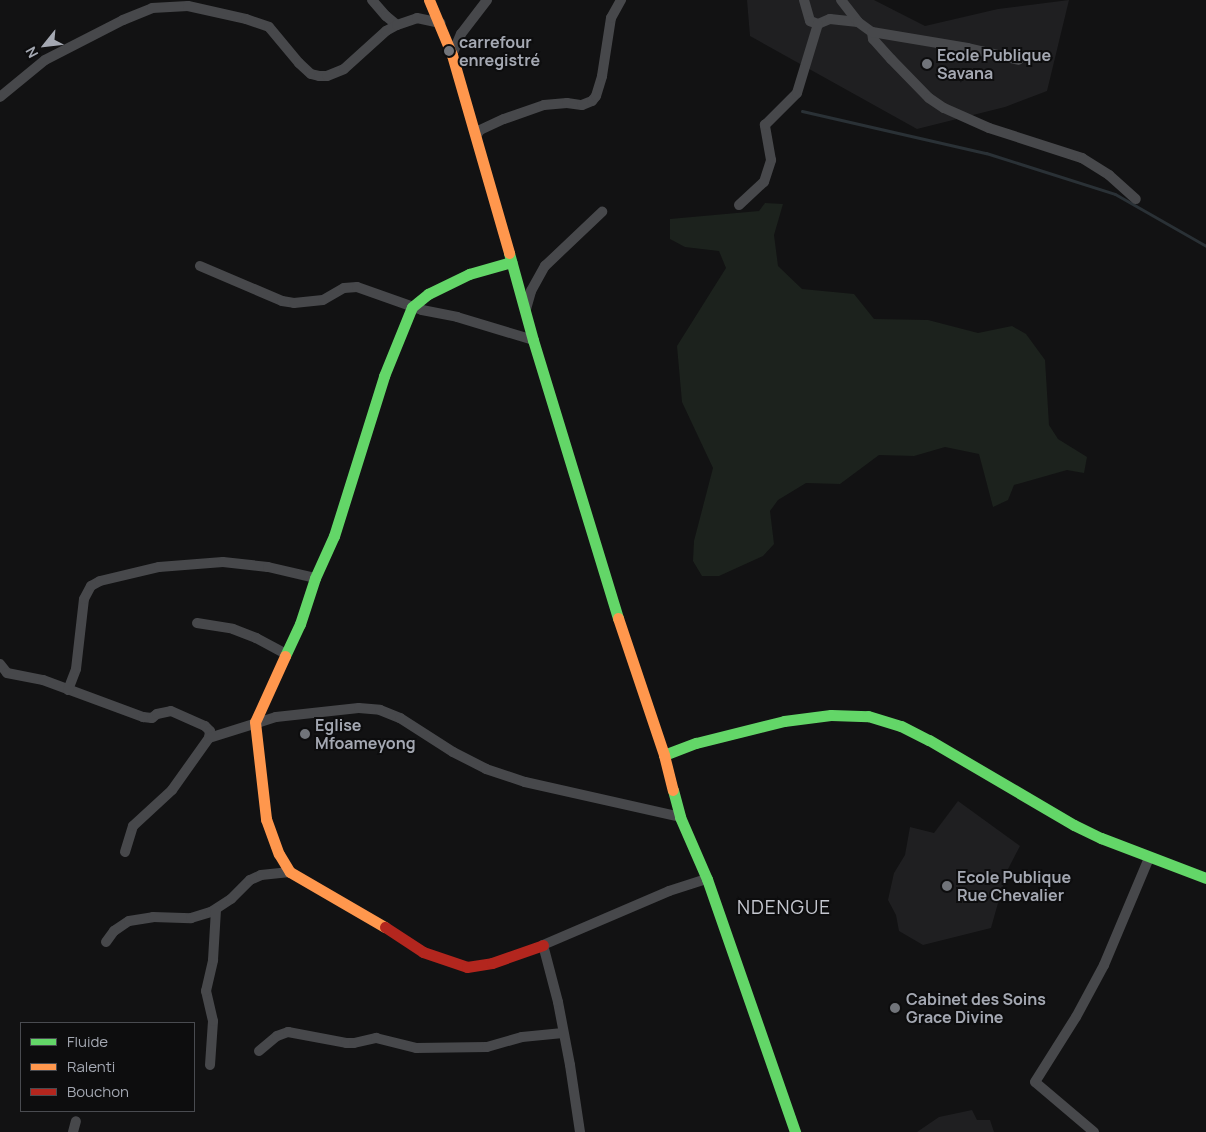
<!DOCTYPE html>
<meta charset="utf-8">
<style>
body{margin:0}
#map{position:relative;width:1206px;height:1132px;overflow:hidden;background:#121213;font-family:Manrope,sans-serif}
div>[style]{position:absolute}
.built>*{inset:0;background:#1f1f21}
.green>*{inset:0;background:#1c221d}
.stream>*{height:3px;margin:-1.5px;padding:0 1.5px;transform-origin:1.5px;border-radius:1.5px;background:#2a3136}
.street>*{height:10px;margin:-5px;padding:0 5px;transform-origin:5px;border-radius:5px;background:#47484b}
.fast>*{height:11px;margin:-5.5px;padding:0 5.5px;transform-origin:5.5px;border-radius:5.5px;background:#63d668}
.slow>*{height:11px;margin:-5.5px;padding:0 5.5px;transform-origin:5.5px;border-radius:5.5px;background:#ff974d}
.jam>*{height:11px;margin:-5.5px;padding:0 5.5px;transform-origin:5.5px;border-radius:5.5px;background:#b3261e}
.dots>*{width:14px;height:14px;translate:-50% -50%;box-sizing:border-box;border:2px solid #0d0d0e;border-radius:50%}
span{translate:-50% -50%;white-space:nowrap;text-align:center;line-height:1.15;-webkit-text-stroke:4px #0d0d0e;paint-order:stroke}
.poi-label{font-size:16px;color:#a4a8b2;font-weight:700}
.left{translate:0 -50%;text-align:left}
.quarter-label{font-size:19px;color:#c5c7cf;letter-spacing:1px}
.legend{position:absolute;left:20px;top:1022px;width:175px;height:90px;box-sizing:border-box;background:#0d0d0e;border:1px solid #494b50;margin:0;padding:6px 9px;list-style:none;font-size:15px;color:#a4a8b2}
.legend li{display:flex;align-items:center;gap:10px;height:25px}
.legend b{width:25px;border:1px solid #494b50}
.north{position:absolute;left:20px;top:20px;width:50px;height:50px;-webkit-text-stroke:4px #0d0d0e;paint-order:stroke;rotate:241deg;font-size:14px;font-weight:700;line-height:20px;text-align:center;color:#a4a8b2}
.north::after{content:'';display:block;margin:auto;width:18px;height:22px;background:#a4a8b2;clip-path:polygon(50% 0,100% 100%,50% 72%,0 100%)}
</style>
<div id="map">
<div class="built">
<i style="clip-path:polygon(747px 0,874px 0,925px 26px,998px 9px,1069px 0,1047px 91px,1005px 107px,917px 129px,750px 36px)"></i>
<i style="clip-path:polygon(958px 801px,1020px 846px,1007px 871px,991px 928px,923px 945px,899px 931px,896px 915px,888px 900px,894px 873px,905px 855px,910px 827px,934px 833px)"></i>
<i style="clip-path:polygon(972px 1110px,977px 1120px,990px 1120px,994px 1132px,917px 1132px,939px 1117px)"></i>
</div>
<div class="green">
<i style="clip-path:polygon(765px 203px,783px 204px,774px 235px,778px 266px,802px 289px,854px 294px,874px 319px,928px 320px,978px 333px,1012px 326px,1026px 334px,1045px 360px,1049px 425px,1058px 439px,1087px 457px,1084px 473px,1067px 470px,1014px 485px,1008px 500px,993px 507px,979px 454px,945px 447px,914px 456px,879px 455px,840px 484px,806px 483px,778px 500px,770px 511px,774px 544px,763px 556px,719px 576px,702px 576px,693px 561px,694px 541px,713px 468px,682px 402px,677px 346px,726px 268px,719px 251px,685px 247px,670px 239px,670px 219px,759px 211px)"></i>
</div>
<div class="stream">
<i style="left:802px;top:111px;width:189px;rotate:12.9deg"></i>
<i style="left:986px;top:153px;width:135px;rotate:17.6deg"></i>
<i style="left:1115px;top:194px;width:105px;rotate:29.7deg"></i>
</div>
<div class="street">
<i style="left:372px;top:0;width:21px;rotate:49deg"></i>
<i style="left:386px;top:16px;width:14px;rotate:39deg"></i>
<i style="left:804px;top:0;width:22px;rotate:74deg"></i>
<i style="left:810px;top:21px;width:9px;rotate:21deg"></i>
<i style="left:818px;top:24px;width:13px;rotate:-23deg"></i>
<i style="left:830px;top:19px;width:28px;rotate:6deg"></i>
<i style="left:841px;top:0;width:28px;rotate:52deg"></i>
<i style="left:858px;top:22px;width:17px;rotate:36deg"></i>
<i style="left:872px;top:32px;width:7px;rotate:82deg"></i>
<i style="left:873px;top:39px;width:27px;rotate:48deg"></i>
<i style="left:891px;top:59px;width:54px;rotate:45.7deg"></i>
<i style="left:929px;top:98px;width:18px;rotate:34deg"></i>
<i style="left:944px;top:108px;width:49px;rotate:24deg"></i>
<i style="left:989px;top:128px;width:98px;rotate:17.9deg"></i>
<i style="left:1082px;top:158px;width:32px;rotate:32deg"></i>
<i style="left:1109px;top:175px;width:36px;rotate:42deg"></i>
<i style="left:872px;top:32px;width:97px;rotate:9.5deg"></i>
<i style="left:968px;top:48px;width:52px;rotate:13.2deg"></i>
<i style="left:452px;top:55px;width:23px;rotate:-67deg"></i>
<i style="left:461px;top:34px;width:43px;rotate:-52.6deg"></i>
<i style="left:0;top:97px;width:58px;rotate:-39.4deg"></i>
<i style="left:45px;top:60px;width:88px;rotate:-27.1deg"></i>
<i style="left:123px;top:20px;width:31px;rotate:-22deg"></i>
<i style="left:152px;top:8px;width:36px;rotate:-3deg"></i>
<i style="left:188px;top:6px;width:59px;rotate:12.6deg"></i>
<i style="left:246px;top:19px;width:24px;rotate:19deg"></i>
<i style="left:269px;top:27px;width:47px;rotate:50.2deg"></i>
<i style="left:299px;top:63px;width:16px;rotate:43deg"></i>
<i style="left:311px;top:74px;width:8px;rotate:14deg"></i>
<i style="left:319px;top:76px;width:8px"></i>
<i style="left:327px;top:76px;width:18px;rotate:-22deg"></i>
<i style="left:344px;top:69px;width:57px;rotate:-42.1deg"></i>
<i style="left:386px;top:31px;width:13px;rotate:-29deg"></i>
<i style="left:397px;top:25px;width:21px;rotate:-19deg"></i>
<i style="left:417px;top:18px;width:24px;rotate:12deg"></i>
<i style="left:476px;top:136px;width:7px;rotate:-56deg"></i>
<i style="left:480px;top:130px;width:26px;rotate:-25deg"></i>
<i style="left:504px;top:119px;width:42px;rotate:-19.3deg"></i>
<i style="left:544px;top:105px;width:23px;rotate:-5deg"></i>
<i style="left:567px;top:103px;width:15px;rotate:8deg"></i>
<i style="left:582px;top:105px;width:11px;rotate:-22deg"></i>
<i style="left:592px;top:101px;width:6px;rotate:-51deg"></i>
<i style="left:596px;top:96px;width:21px;rotate:-73deg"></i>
<i style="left:602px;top:76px;width:59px;rotate:-81.2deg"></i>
<i style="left:611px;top:18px;width:21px;rotate:-61deg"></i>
<i style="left:739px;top:205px;width:34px;rotate:-43deg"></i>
<i style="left:764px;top:182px;width:23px;rotate:-72deg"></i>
<i style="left:771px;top:160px;width:36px;rotate:-100deg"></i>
<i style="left:765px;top:125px;width:45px;rotate:-45deg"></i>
<i style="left:797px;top:93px;width:72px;rotate:-73.1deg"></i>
<i style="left:200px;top:266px;width:89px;rotate:23.1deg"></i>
<i style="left:282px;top:301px;width:12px;rotate:9deg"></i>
<i style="left:294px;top:303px;width:29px;rotate:-6deg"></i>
<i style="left:323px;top:300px;width:24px;rotate:-30deg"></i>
<i style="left:344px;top:288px;width:13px;rotate:-4deg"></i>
<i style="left:357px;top:287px;width:69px;rotate:19.5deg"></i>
<i style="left:422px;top:310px;width:36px;rotate:11deg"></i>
<i style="left:457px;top:317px;width:79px;rotate:16.8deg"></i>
<i style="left:526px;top:309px;width:19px;rotate:-74deg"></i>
<i style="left:531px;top:291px;width:29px;rotate:-61deg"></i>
<i style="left:545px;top:266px;width:79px;rotate:-43.5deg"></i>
<i style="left:197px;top:623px;width:36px;rotate:9deg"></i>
<i style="left:233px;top:629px;width:25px;rotate:21deg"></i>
<i style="left:256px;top:638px;width:34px;rotate:28deg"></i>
<i style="left:0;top:664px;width:11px;rotate:52deg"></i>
<i style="left:7px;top:673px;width:37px;rotate:11deg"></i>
<i style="left:43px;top:680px;width:107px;rotate:20.3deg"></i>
<i style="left:143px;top:717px;width:9px;rotate:6deg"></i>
<i style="left:152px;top:718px;width:6px;rotate:-39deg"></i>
<i style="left:157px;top:714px;width:14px;rotate:-12deg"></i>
<i style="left:171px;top:711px;width:37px;rotate:24deg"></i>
<i style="left:205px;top:726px;width:7px;rotate:45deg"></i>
<i style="left:210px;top:731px;width:7px;rotate:98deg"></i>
<i style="left:68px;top:690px;width:22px;rotate:-69deg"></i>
<i style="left:76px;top:669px;width:70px;rotate:-83.5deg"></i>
<i style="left:84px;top:599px;width:15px;rotate:-62deg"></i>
<i style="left:91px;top:586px;width:10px;rotate:-29deg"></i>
<i style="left:100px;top:581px;width:61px;rotate:-13.3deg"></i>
<i style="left:159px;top:567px;width:64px;rotate:-4.5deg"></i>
<i style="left:223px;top:562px;width:45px;rotate:6.3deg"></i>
<i style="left:268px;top:567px;width:48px;rotate:13.2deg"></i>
<i style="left:125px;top:852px;width:27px;rotate:-73deg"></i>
<i style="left:133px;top:826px;width:53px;rotate:-42.7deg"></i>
<i style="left:172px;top:790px;width:64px;rotate:-54.6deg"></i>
<i style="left:209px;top:738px;width:70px;rotate:-17.4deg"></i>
<i style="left:276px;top:717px;width:83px;rotate:-6.2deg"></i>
<i style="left:359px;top:708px;width:21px;rotate:5deg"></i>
<i style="left:380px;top:710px;width:22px;rotate:22deg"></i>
<i style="left:400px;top:718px;width:63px;rotate:32.7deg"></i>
<i style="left:453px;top:752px;width:37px;rotate:27deg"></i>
<i style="left:486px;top:769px;width:41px;rotate:18.4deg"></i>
<i style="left:525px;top:782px;width:159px;rotate:12.7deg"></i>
<i style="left:106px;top:942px;width:14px;rotate:-54deg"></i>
<i style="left:114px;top:931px;width:18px;rotate:-34deg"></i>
<i style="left:129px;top:921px;width:24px;rotate:-9deg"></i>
<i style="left:153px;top:917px;width:38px;rotate:2deg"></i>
<i style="left:191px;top:918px;width:21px;rotate:-17deg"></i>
<i style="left:211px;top:912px;width:24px;rotate:-33deg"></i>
<i style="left:231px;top:899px;width:27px;rotate:-45deg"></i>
<i style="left:250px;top:880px;width:12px;rotate:-24deg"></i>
<i style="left:261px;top:875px;width:29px;rotate:-6deg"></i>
<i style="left:259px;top:1051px;width:23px;rotate:-40deg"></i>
<i style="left:277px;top:1036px;width:12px;rotate:-20deg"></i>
<i style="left:288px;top:1032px;width:59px;rotate:10.7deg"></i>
<i style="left:346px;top:1043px;width:8px"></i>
<i style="left:354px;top:1043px;width:23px;rotate:-13deg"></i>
<i style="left:376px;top:1038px;width:41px;rotate:14deg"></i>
<i style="left:416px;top:1048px;width:71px;rotate:-0.8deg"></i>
<i style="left:487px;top:1047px;width:36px;rotate:-16deg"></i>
<i style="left:522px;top:1037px;width:41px;rotate:-5.6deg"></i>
<i style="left:210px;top:1065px;width:44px;rotate:-86.1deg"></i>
<i style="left:213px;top:1021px;width:31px;rotate:-103deg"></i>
<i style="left:206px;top:991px;width:32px;rotate:-77deg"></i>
<i style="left:213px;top:960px;width:50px;rotate:-86.6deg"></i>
<i style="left:73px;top:1132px;width:11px;rotate:-75deg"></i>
<i style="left:580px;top:1132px;width:68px;rotate:-98.5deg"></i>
<i style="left:570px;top:1065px;width:64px;rotate:-100.8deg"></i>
<i style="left:558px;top:1002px;width:59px;rotate:-104.7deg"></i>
<i style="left:543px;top:945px;width:137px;rotate:-23.2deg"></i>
<i style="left:669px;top:891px;width:40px;rotate:-18deg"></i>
<i style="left:1094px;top:1132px;width:77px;rotate:-139.7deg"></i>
<i style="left:1035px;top:1082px;width:77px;rotate:-57.8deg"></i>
<i style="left:1076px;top:1017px;width:59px;rotate:-61.7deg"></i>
<i style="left:1104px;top:965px;width:116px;rotate:-67.2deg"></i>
</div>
<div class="fast">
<i style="left:509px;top:253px;width:90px;rotate:74.6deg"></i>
<i style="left:533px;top:340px;width:291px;rotate:73deg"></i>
<i style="left:285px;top:656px;width:35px;rotate:-65deg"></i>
<i style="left:300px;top:624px;width:48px;rotate:-71.9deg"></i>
<i style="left:315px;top:578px;width:46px;rotate:-65.7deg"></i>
<i style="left:334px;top:536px;width:168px;rotate:-72.6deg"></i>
<i style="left:384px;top:376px;width:74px;rotate:-67.9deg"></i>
<i style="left:412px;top:307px;width:21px;rotate:-39deg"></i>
<i style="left:428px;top:294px;width:46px;rotate:-26deg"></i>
<i style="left:469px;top:274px;width:44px;rotate:-15.9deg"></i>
<i style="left:664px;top:755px;width:34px;rotate:-21deg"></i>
<i style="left:696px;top:743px;width:91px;rotate:-14deg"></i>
<i style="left:784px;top:721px;width:47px;rotate:-7.3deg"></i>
<i style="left:831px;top:715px;width:37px;rotate:2deg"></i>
<i style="left:868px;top:716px;width:34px;rotate:17deg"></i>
<i style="left:901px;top:726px;width:31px;rotate:27deg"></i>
<i style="left:929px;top:740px;width:168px;rotate:30.4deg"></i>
<i style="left:1074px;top:825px;width:30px;rotate:26deg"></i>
<i style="left:1101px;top:838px;width:112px;rotate:20.9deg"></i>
<i style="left:673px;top:790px;width:28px;rotate:75deg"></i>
<i style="left:680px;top:817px;width:68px;rotate:66.5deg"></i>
<i style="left:707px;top:879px;width:268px;rotate:70.8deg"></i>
</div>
<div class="slow">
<i style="left:429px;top:0;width:60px;rotate:67.3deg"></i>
<i style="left:452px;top:55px;width:206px;rotate:73.9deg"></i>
<i style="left:618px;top:618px;width:145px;rotate:71.4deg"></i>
<i style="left:664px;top:755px;width:36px;rotate:76deg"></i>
<i style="left:285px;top:656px;width:72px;rotate:114.4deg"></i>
<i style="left:255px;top:722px;width:98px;rotate:83.5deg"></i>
<i style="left:266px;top:819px;width:37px;rotate:70deg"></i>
<i style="left:279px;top:854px;width:21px;rotate:59deg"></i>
<i style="left:290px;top:872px;width:110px;rotate:30.1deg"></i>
</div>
<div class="jam">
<i style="left:385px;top:927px;width:45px;rotate:33.3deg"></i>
<i style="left:423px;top:952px;width:46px;rotate:18.8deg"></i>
<i style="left:467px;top:967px;width:25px;rotate:-9deg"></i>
<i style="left:492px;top:963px;width:54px;rotate:-19.4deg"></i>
</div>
<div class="dots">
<i style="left:449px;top:51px;background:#71747a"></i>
<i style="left:927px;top:64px;background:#71747a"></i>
<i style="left:305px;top:734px;background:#71747a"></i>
<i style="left:947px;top:886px;background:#71747a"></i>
<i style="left:895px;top:1008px;background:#71747a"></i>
</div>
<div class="poi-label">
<span class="left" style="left:459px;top:51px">carrefour<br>enregistré</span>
<span class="left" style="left:937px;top:64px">Ecole Publique<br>Savana</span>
<span class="left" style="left:315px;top:734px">Eglise<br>Mfoameyong</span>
<span class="left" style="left:957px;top:886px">Ecole Publique<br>Rue Chevalier</span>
<span class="left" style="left:906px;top:1008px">Cabinet des Soins<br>Grace Divine</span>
</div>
<div class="quarter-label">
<span style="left:784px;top:908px">NDENGUE</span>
</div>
<ul class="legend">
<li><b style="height:6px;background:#63d668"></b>Fluide</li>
<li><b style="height:6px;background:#ff974d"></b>Ralenti</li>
<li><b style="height:6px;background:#b3261e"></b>Bouchon</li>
</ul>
<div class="north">N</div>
</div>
